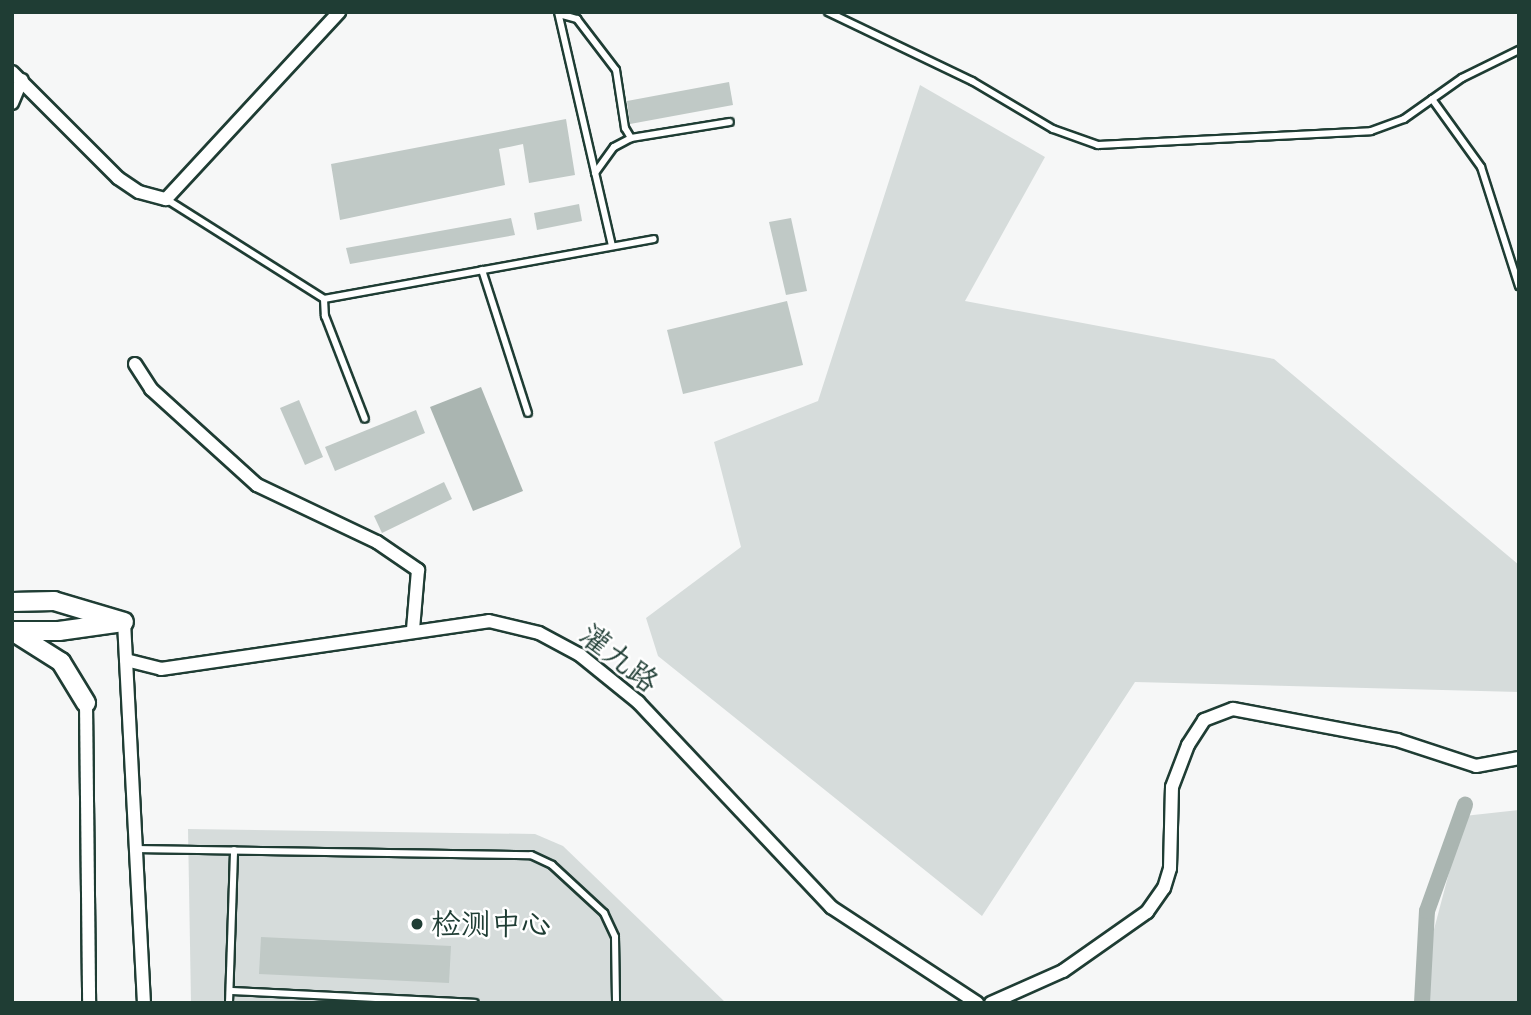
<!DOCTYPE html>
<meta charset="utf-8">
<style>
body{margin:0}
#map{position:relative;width:1531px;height:1015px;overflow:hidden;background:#f6f7f7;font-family:Itim,"LXGW WenKai TC",sans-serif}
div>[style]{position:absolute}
.green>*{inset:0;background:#d6dcdb}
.water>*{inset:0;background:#aab5b1}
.canal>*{height:16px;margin:-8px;padding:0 8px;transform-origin:8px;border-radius:8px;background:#aab5b1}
.building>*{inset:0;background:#c0c9c6}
.roads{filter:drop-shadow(2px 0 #1f3d34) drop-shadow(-2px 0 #1f3d34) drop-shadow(0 2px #1f3d34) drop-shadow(0 -2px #1f3d34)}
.lane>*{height:6px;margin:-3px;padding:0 3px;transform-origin:3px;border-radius:3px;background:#fff}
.street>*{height:12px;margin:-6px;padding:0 6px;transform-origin:6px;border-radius:6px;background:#fff}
.secondary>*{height:18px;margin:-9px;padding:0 9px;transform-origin:9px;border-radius:9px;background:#fff}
.dots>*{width:19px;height:19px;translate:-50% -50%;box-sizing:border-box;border:4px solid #fff;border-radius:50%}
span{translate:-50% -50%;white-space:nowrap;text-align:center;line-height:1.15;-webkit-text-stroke:5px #fff;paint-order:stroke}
.street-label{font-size:30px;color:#1f3d34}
.poi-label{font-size:30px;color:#1f3d34}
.left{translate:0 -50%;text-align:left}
.frame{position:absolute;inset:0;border:14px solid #1f3d34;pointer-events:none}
</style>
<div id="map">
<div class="green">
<i style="clip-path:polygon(920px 85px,1045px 157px,965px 301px,1274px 359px,1519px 565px,1519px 692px,1135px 682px,982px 916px,658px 656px,646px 618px,741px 547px,714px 442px,818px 401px)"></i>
<i style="clip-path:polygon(1519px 810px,1519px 1003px,1427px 1003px,1428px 952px,1464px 816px)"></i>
<i style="clip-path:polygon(188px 829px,535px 834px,563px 846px,726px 1003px,191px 1003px)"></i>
</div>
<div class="water">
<i style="clip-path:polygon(481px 387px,523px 491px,473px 511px,430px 407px)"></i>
</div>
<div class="canal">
<i style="left:1422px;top:1003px;width:92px;rotate:-86.9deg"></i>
<i style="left:1427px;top:911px;width:113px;rotate:-70.3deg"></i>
</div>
<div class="building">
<i style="clip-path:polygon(729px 82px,733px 105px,630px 124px,627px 101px)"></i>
<i style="clip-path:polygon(566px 119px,575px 175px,529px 183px,523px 144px,499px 149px,505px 185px,340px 220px,331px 164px)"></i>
<i style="clip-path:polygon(579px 204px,582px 221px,537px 230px,534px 213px)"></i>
<i style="clip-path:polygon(511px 218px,515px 235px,350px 264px,346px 248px)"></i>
<i style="clip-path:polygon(791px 218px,807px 291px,786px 295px,769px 222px)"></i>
<i style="clip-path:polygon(787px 301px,803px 365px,683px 394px,667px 330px)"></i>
<i style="clip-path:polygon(299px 400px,323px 457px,305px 465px,280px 408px)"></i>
<i style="clip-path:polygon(416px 410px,425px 433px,335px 471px,325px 447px)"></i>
<i style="clip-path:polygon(444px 482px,452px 499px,382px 533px,374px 516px)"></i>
<i style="clip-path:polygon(261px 937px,451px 946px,449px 983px,259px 974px)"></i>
</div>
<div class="roads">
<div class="lane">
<i style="left:558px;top:12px;width:240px;rotate:77deg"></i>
<i style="left:828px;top:12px;width:160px;rotate:25.6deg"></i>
<i style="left:972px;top:81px;width:94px;rotate:30.7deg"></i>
<i style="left:1053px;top:129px;width:48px;rotate:19.6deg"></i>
<i style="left:1098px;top:145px;width:273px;rotate:-2.9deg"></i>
<i style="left:1371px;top:131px;width:35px;rotate:-20deg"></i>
<i style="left:1404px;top:119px;width:71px;rotate:-35.3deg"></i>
<i style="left:1462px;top:78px;width:64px;rotate:-26.2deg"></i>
<i style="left:559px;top:14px;width:19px;rotate:16deg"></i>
<i style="left:577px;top:19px;width:64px;rotate:52.6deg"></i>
<i style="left:616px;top:70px;width:59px;rotate:81.2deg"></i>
<i style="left:625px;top:128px;width:12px;rotate:59deg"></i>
<i style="left:1432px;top:99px;width:84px;rotate:54.2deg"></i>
<i style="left:1481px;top:167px;width:125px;rotate:72.3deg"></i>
<i style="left:595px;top:173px;width:32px;rotate:-54deg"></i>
<i style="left:614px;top:147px;width:19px;rotate:-28deg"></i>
<i style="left:631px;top:138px;width:100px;rotate:-9.2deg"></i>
<i style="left:166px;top:199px;width:187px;rotate:32.3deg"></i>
<i style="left:324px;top:299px;width:335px;rotate:-10.3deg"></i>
<i style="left:482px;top:270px;width:150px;rotate:72.2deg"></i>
<i style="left:324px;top:299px;width:17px;rotate:87deg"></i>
<i style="left:325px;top:316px;width:110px;rotate:68.8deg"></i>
<i style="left:135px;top:849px;width:396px;rotate:0.9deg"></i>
<i style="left:531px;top:855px;width:23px;rotate:25deg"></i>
<i style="left:552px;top:865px;width:71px;rotate:42.7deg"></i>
<i style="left:604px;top:913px;width:26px;rotate:65deg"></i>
<i style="left:615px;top:937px;width:66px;rotate:89.1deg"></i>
<i style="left:230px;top:991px;width:245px;rotate:2.8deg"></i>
<i style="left:229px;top:1003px;width:153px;rotate:-88.1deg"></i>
</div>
<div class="street">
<i style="left:12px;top:72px;width:150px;rotate:45deg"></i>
<i style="left:118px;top:178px;width:25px;rotate:34deg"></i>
<i style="left:139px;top:192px;width:28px;rotate:15deg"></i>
<i style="left:166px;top:199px;width:255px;rotate:-47.2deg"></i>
<i style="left:12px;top:103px;width:25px;rotate:-67deg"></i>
<i style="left:135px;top:364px;width:30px;rotate:57deg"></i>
<i style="left:151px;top:389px;width:143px;rotate:42.2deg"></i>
<i style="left:257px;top:485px;width:133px;rotate:25.4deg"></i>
<i style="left:377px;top:542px;width:50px;rotate:34.3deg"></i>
<i style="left:418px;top:570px;width:59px;rotate:94.8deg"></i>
<i style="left:124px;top:622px;width:382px;rotate:87deg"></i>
<i style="left:126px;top:660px;width:36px;rotate:14deg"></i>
<i style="left:161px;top:669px;width:331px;rotate:-8.3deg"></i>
<i style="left:489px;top:621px;width:51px;rotate:13.5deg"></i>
<i style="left:539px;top:633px;width:47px;rotate:28.2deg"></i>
<i style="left:580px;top:655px;width:75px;rotate:39deg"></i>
<i style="left:638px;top:702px;width:282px;rotate:46.7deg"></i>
<i style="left:831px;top:907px;width:175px;rotate:33.3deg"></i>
<i style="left:86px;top:703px;width:300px;rotate:89.4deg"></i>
<i style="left:991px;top:1003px;width:79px;rotate:-24deg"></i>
<i style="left:1063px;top:971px;width:103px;rotate:-35.1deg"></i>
<i style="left:1147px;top:912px;width:29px;rotate:-55deg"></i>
<i style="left:1164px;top:888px;width:21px;rotate:-73deg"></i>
<i style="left:1170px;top:868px;width:81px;rotate:-88.6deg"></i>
<i style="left:1172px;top:787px;width:45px;rotate:-69.1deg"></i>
<i style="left:1188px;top:745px;width:30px;rotate:-57deg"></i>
<i style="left:1204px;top:720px;width:31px;rotate:-21deg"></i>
<i style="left:1233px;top:709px;width:167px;rotate:10.7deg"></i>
<i style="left:1397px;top:740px;width:83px;rotate:18.2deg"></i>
<i style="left:1476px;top:766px;width:44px;rotate:-10.5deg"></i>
</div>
<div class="secondary">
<i style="left:12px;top:602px;width:42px;rotate:-1.4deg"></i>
<i style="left:54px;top:601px;width:73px;rotate:16.7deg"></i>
<i style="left:12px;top:631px;width:47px"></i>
<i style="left:59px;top:631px;width:59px;rotate:-7.9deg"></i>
<i style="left:12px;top:631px;width:58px;rotate:32.3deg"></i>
<i style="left:61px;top:662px;width:48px;rotate:58.6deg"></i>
</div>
</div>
<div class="dots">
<i style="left:417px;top:924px;background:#1f3d34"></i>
</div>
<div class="street-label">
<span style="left:619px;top:658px;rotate:38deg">灌九路</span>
</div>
<div class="poi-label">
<span class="left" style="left:431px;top:924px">检测中心</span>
</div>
<div class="frame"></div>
</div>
